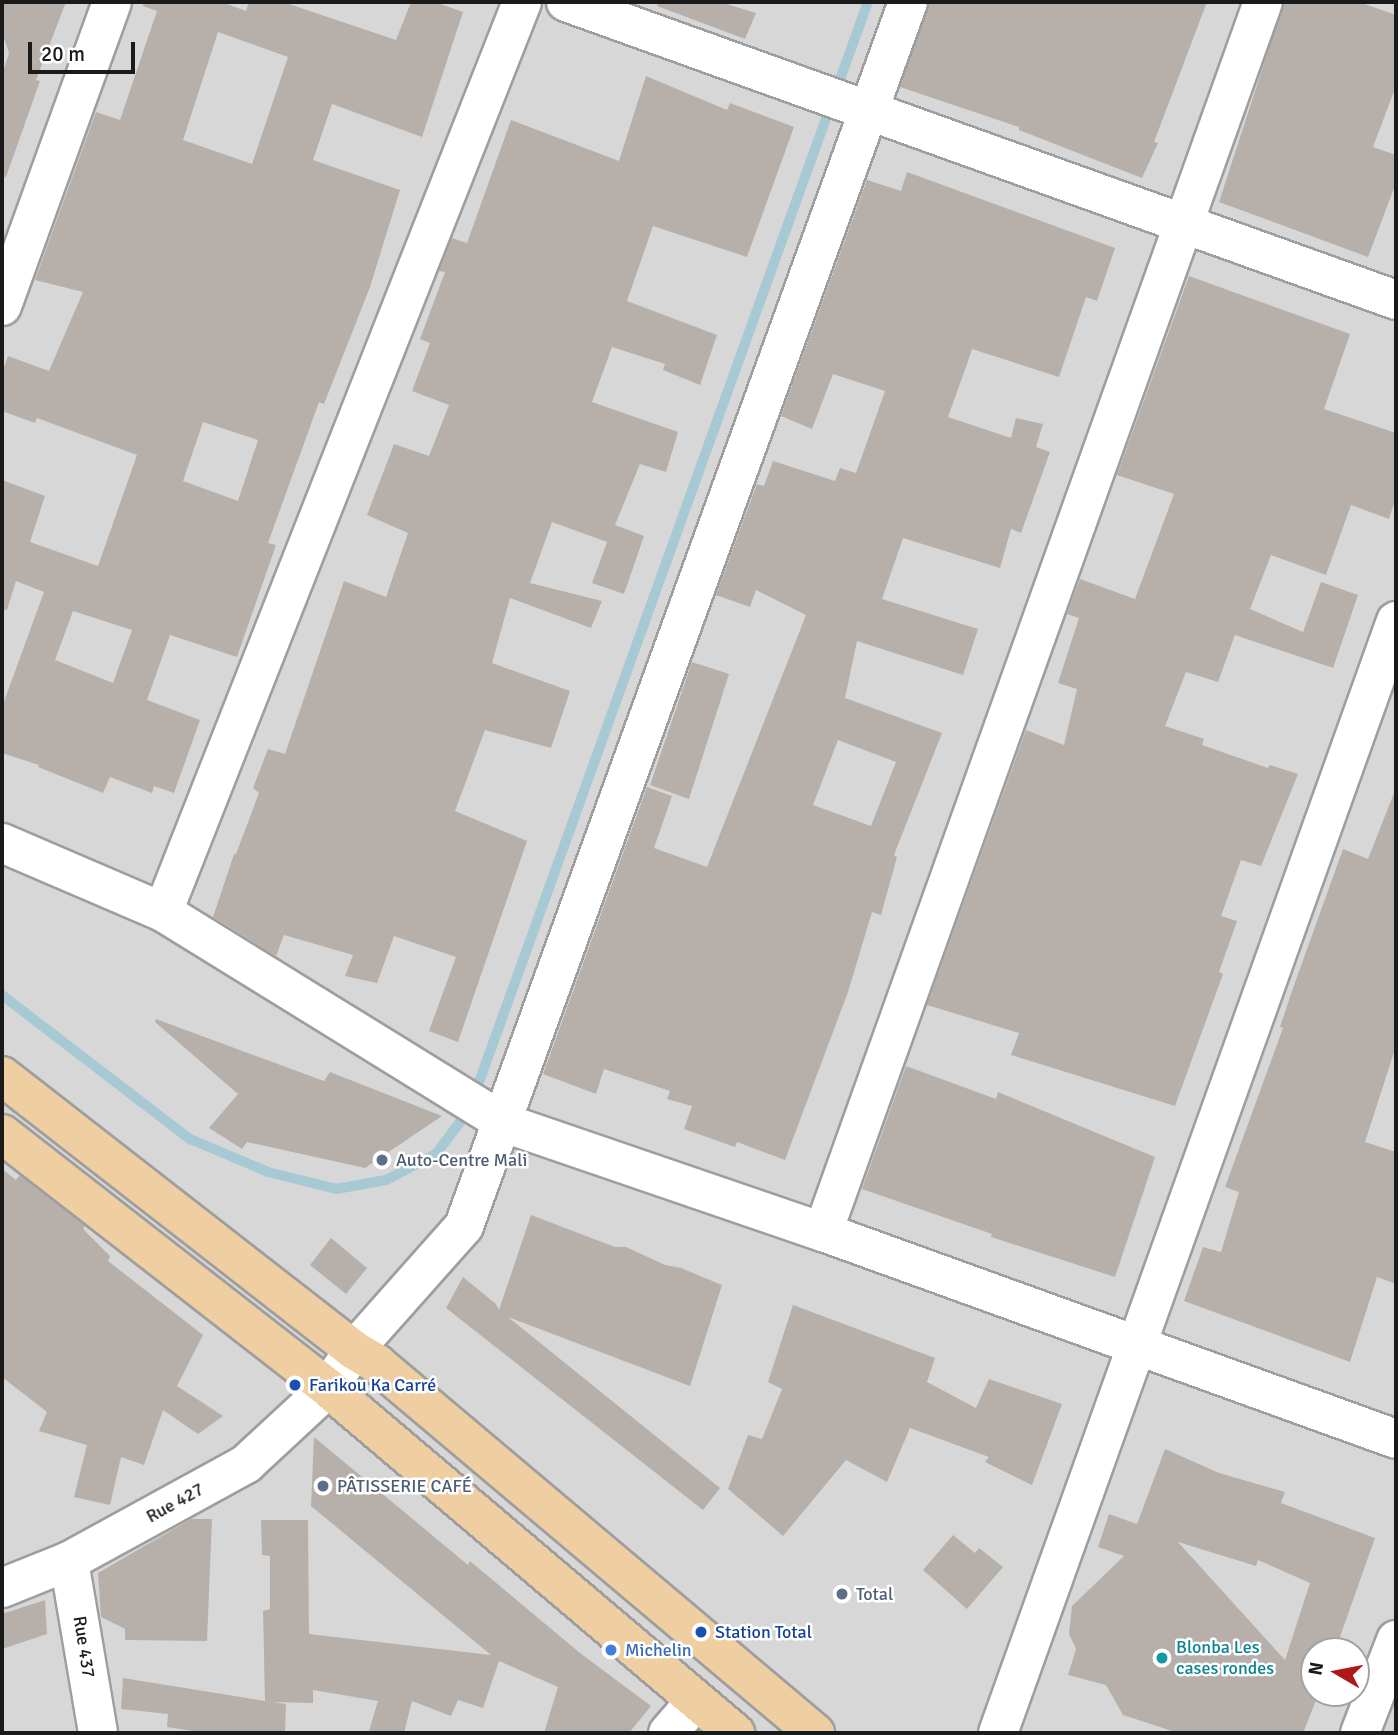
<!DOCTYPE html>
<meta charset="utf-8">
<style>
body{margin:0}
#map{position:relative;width:1398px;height:1735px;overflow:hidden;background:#ebe8e1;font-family:Signika,sans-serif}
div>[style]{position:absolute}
.residential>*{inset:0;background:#d8d7d7}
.stream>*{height:10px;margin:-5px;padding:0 5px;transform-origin:5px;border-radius:5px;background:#a6c9d3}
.building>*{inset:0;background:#b7b0aa}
.roads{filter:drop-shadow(2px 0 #9e9e9e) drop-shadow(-2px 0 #9e9e9e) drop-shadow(0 2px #9e9e9e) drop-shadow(0 -2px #9e9e9e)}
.minor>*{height:38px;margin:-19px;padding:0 19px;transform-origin:19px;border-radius:19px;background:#fff}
.major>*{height:38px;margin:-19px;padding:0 19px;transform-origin:19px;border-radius:19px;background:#efcea2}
.dots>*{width:19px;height:19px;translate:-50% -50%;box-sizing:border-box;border:4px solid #fff;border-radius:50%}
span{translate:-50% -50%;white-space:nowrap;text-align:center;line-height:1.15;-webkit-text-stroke:5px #fff;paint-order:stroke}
.service-label{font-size:18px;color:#4e5e75}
.left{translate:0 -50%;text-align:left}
.transit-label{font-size:18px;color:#164399}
.street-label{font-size:18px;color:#1a1a1a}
.culture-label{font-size:18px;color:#0d838f}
.shop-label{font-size:18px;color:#366cbe}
.frame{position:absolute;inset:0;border:4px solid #1a1a1a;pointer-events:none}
.north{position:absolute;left:1300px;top:1637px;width:70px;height:70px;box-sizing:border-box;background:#fff;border:2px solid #a3a3a3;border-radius:50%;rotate:280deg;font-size:19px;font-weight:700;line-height:28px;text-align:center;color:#1a1a1a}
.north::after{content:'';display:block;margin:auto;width:24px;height:32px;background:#ad1918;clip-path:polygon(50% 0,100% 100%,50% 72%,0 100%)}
.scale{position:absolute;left:28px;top:42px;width:107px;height:32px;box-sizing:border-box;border:4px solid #1a1a1a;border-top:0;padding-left:9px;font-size:21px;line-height:24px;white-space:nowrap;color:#1a1a1a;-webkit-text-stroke:5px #fff;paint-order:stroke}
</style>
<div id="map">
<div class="residential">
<i style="clip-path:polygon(evenodd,2px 2px,1396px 2px,1396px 1733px,2px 1733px,2px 2px,1314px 1651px,1356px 1651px,1356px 1693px,1314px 1693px,1314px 1651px)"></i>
</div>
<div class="stream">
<i style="left:2px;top:995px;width:237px;rotate:37.5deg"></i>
<i style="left:190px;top:1139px;width:85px;rotate:22.9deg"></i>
<i style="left:268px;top:1172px;width:70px;rotate:14deg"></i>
<i style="left:336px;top:1189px;width:51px;rotate:-10.2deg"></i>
<i style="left:386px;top:1180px;width:56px;rotate:-27.5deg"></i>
<i style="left:436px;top:1154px;width:55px;rotate:-53.1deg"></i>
<i style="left:469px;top:1110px;width:1178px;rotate:-70.2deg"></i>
</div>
<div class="building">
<i style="clip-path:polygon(2px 2px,66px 2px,36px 80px,40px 81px,6px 177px,2px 176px,2px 75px,9px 53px,2px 32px)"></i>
<i style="clip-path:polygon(evenodd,144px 2px,227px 2px,227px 4px,246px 11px,249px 2px,283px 2px,396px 40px,411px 2px,435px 2px,463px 12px,422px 137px,332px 104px,313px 160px,400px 190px,370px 287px,324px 404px,319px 402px,268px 543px,276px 545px,237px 657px,170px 635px,147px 700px,200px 720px,174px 793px,154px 786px,152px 793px,110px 777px,103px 793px,38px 767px,39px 765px,2px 753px,2px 707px,44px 592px,16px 581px,7px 610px,2px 609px,2px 480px,45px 496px,30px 542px,98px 566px,137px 455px,37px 418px,35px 423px,2px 411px,2px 373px,8px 356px,49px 371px,83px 292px,35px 280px,96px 112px,120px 120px,157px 11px,143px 6px,144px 2px,218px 32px,288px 57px,252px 164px,183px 140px,218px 32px,144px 2px,203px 422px,258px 440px,238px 501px,183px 481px,203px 422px,144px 2px,73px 611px,132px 630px,113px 683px,55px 660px,73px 611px)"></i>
<i style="clip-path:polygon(659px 2px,720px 2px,756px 13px,745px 39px,657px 6px)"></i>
<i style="clip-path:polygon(929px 2px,1207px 2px,1154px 142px,1158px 143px,1142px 178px,1019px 130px,1019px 127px,900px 87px)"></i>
<i style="clip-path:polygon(1284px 2px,1359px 2px,1396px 15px,1396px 86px,1373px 147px,1396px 155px,1396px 183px,1368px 257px,1219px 202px)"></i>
<i style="clip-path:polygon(646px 76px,727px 110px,730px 103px,794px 127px,747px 257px,653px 226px,627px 301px,717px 335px,700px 385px,663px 370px,665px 364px,612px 347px,592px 402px,678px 432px,666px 472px,640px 464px,615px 525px,644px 536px,624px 594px,592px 583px,607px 542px,552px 522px,530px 583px,602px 601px,591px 628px,510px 598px,492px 663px,570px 691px,551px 748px,485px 730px,455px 811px,527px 841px,458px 1042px,429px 1031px,456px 957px,394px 936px,377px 983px,345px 976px,353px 955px,284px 935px,276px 956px,213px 917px,234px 854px,236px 854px,259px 793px,253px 788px,268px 749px,285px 754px,344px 581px,386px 597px,408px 533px,367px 515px,394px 444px,429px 456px,449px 405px,412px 391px,430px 343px,420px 339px,445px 272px,439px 271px,452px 238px,467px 243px,511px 120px,619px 161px)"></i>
<i style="clip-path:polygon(evenodd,907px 172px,1115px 248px,1097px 301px,1086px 297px,1059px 377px,972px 349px,967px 364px,948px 417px,1011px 438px,1016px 418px,1043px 424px,1036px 447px,1050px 452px,1021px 533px,1011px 529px,1000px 568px,903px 538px,882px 599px,978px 629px,963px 675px,857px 641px,845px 698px,942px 733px,894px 855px,897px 857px,881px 915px,872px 912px,848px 992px,785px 1160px,737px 1142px,735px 1147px,684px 1129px,692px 1106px,667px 1099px,670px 1091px,604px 1069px,596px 1094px,543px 1074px,647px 787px,672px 796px,654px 848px,707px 867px,806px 615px,756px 590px,750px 607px,716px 595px,757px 484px,764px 486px,773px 461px,835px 481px,840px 468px,856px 473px,885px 391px,833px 374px,812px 429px,781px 416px,867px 180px,901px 191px,907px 172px,838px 740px,896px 762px,871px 826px,813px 805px,838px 740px)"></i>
<i style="clip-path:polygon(1189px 276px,1350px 334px,1324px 409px,1396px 433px,1396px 497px,1389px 519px,1351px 505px,1326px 575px,1271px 555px,1250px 609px,1303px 632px,1321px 582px,1358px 595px,1333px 668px,1235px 635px,1218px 682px,1186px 672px,1165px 726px,1204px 739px,1202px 745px,1268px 768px,1270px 765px,1298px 774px,1261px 866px,1241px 860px,1221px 916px,1237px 921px,1219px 972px,1223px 974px,1175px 1106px,1011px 1055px,1019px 1033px,927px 1005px,1026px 730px,1064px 745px,1077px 689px,1058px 683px,1079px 618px,1067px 614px,1080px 579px,1135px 599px,1174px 494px,1117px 475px)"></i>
<i style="clip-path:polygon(692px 662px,729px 674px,689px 799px,650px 785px)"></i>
<i style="clip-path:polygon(1394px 793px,1396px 793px,1396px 1046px,1365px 1142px,1396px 1152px,1396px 1284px,1377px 1277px,1350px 1362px,1184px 1301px,1203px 1247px,1221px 1252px,1239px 1192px,1225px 1187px,1283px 1028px,1280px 1027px,1293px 988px,1343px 849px,1368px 859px)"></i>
<i style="clip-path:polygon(156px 1019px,324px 1081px,330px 1072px,442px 1116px,365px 1168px,247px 1142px,242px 1149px,209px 1128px,238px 1094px,155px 1022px)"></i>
<i style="clip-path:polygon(906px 1066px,996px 1099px,998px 1092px,1155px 1157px,1115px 1277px,991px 1237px,992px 1234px,862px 1189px)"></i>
<i style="clip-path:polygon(2px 1169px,16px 1180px,20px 1175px,85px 1226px,83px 1229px,110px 1256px,108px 1261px,203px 1335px,177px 1386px,223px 1416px,198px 1434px,163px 1410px,144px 1465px,121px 1457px,110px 1505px,74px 1497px,87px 1445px,39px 1431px,47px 1412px,2px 1377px)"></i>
<i style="clip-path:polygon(531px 1215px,615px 1247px,626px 1247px,665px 1265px,681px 1268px,722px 1285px,690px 1386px,508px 1317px,720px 1488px,703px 1510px,446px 1308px,463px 1277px,496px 1304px,499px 1310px)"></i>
<i style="clip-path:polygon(331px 1238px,367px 1268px,346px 1294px,310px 1265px)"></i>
<i style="clip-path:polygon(793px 1305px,935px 1358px,927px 1382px,976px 1408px,989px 1379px,1062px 1404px,1032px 1485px,985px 1462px,989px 1457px,910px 1428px,887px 1482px,846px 1460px,783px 1536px,728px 1489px,748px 1435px,762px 1439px,782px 1389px,768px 1382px)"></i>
<i style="clip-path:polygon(314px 1437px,468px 1565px,470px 1561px,580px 1653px,651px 1706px,629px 1733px,544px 1733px,558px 1687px,499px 1661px,483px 1708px,458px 1700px,451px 1716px,412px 1701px,404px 1733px,369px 1731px,378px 1701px,313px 1690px,313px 1703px,273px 1702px,286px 1704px,285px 1733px,206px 1733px,167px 1727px,168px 1714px,121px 1709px,123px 1678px,265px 1701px,263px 1611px,270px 1609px,270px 1556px,262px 1555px,261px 1520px,308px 1520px,309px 1634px,491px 1655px,311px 1506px)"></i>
<i style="clip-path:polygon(evenodd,1165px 1449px,1219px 1473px,1285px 1492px,1281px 1503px,1375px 1538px,1335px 1651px,1314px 1651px,1314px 1693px,1319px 1693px,1303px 1733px,1178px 1733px,1123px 1715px,1106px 1685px,1068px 1675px,1076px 1649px,1069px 1634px,1072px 1606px,1124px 1556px,1098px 1547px,1109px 1514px,1137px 1524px,1165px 1449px,1178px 1542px,1256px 1566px,1258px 1560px,1310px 1583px,1285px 1660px,1178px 1542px)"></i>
<i style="clip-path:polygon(191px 1519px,212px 1519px,207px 1641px,125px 1640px,125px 1629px,101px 1617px,98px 1573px)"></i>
<i style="clip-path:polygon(953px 1535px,975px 1553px,979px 1548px,1003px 1567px,967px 1609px,923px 1570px)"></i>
<i style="clip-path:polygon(45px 1600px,47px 1634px,2px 1649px,2px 1614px)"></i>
</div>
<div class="roads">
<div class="minor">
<i style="left:566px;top:2px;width:882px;rotate:19.75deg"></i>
<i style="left:2px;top:306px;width:323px;rotate:-70.1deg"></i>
<i style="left:2px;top:843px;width:175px;rotate:23.2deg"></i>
<i style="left:163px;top:912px;width:401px;rotate:31.7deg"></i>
<i style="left:504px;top:1123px;width:337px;rotate:18.9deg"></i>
<i style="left:823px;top:1232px;width:609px;rotate:19.86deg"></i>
<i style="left:163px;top:912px;width:978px;rotate:-68.47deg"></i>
<i style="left:823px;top:1232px;width:1306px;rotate:-70.32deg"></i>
<i style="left:69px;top:1561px;width:174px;rotate:80.4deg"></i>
<i style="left:2px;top:1588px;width:72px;rotate:-21.9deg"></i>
<i style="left:69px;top:1561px;width:202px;rotate:-28.7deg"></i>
<i style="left:246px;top:1464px;width:112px;rotate:-42.8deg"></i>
<i style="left:328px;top:1388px;width:46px;rotate:-55.6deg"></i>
<i style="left:354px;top:1350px;width:166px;rotate:-48.4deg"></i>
<i style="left:464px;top:1226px;width:1302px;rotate:-70.06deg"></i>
<i style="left:668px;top:1733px;width:41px;rotate:-48.9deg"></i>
<i style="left:998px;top:1733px;width:1181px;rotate:-70.31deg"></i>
<i style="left:1360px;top:1733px;width:100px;rotate:-68.8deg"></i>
</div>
<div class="major">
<i style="left:2px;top:1076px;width:446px;rotate:37.9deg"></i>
<i style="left:354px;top:1350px;width:27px;rotate:31deg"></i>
<i style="left:377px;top:1364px;width:573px;rotate:40.11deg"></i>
<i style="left:2px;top:1134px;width:413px;rotate:37.9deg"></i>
<i style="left:328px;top:1388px;width:534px;rotate:40.29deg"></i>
</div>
</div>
<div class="dots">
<i style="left:382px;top:1160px;background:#5c6f8a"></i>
<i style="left:295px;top:1385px;background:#1a4fb4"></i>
<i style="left:323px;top:1486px;background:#5c6f8a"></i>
<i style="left:842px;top:1594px;background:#5c6f8a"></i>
<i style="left:701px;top:1632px;background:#1a4fb4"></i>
<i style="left:611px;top:1650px;background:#3f7fe0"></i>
<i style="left:1162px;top:1658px;background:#0f9aa8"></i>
</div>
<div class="service-label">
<span class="left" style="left:396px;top:1160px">Auto-Centre Mali</span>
<span class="left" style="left:337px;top:1486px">PÂTISSERIE CAFÉ</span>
<span class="left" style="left:856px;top:1594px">Total</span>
</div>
<div class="transit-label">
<span class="left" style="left:309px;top:1385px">Farikou Ka Carré</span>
<span class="left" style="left:715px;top:1632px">Station Total</span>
</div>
<div class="street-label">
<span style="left:175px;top:1503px;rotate:-29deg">Rue 427</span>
<span style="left:84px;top:1647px;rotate:81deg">Rue 437</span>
</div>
<div class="culture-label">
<span class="left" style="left:1176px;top:1658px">Blonba Les<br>cases rondes</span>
</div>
<div class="shop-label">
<span class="left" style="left:625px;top:1650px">Michelin</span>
</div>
<div class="frame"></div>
<div class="north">N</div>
<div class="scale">20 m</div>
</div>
